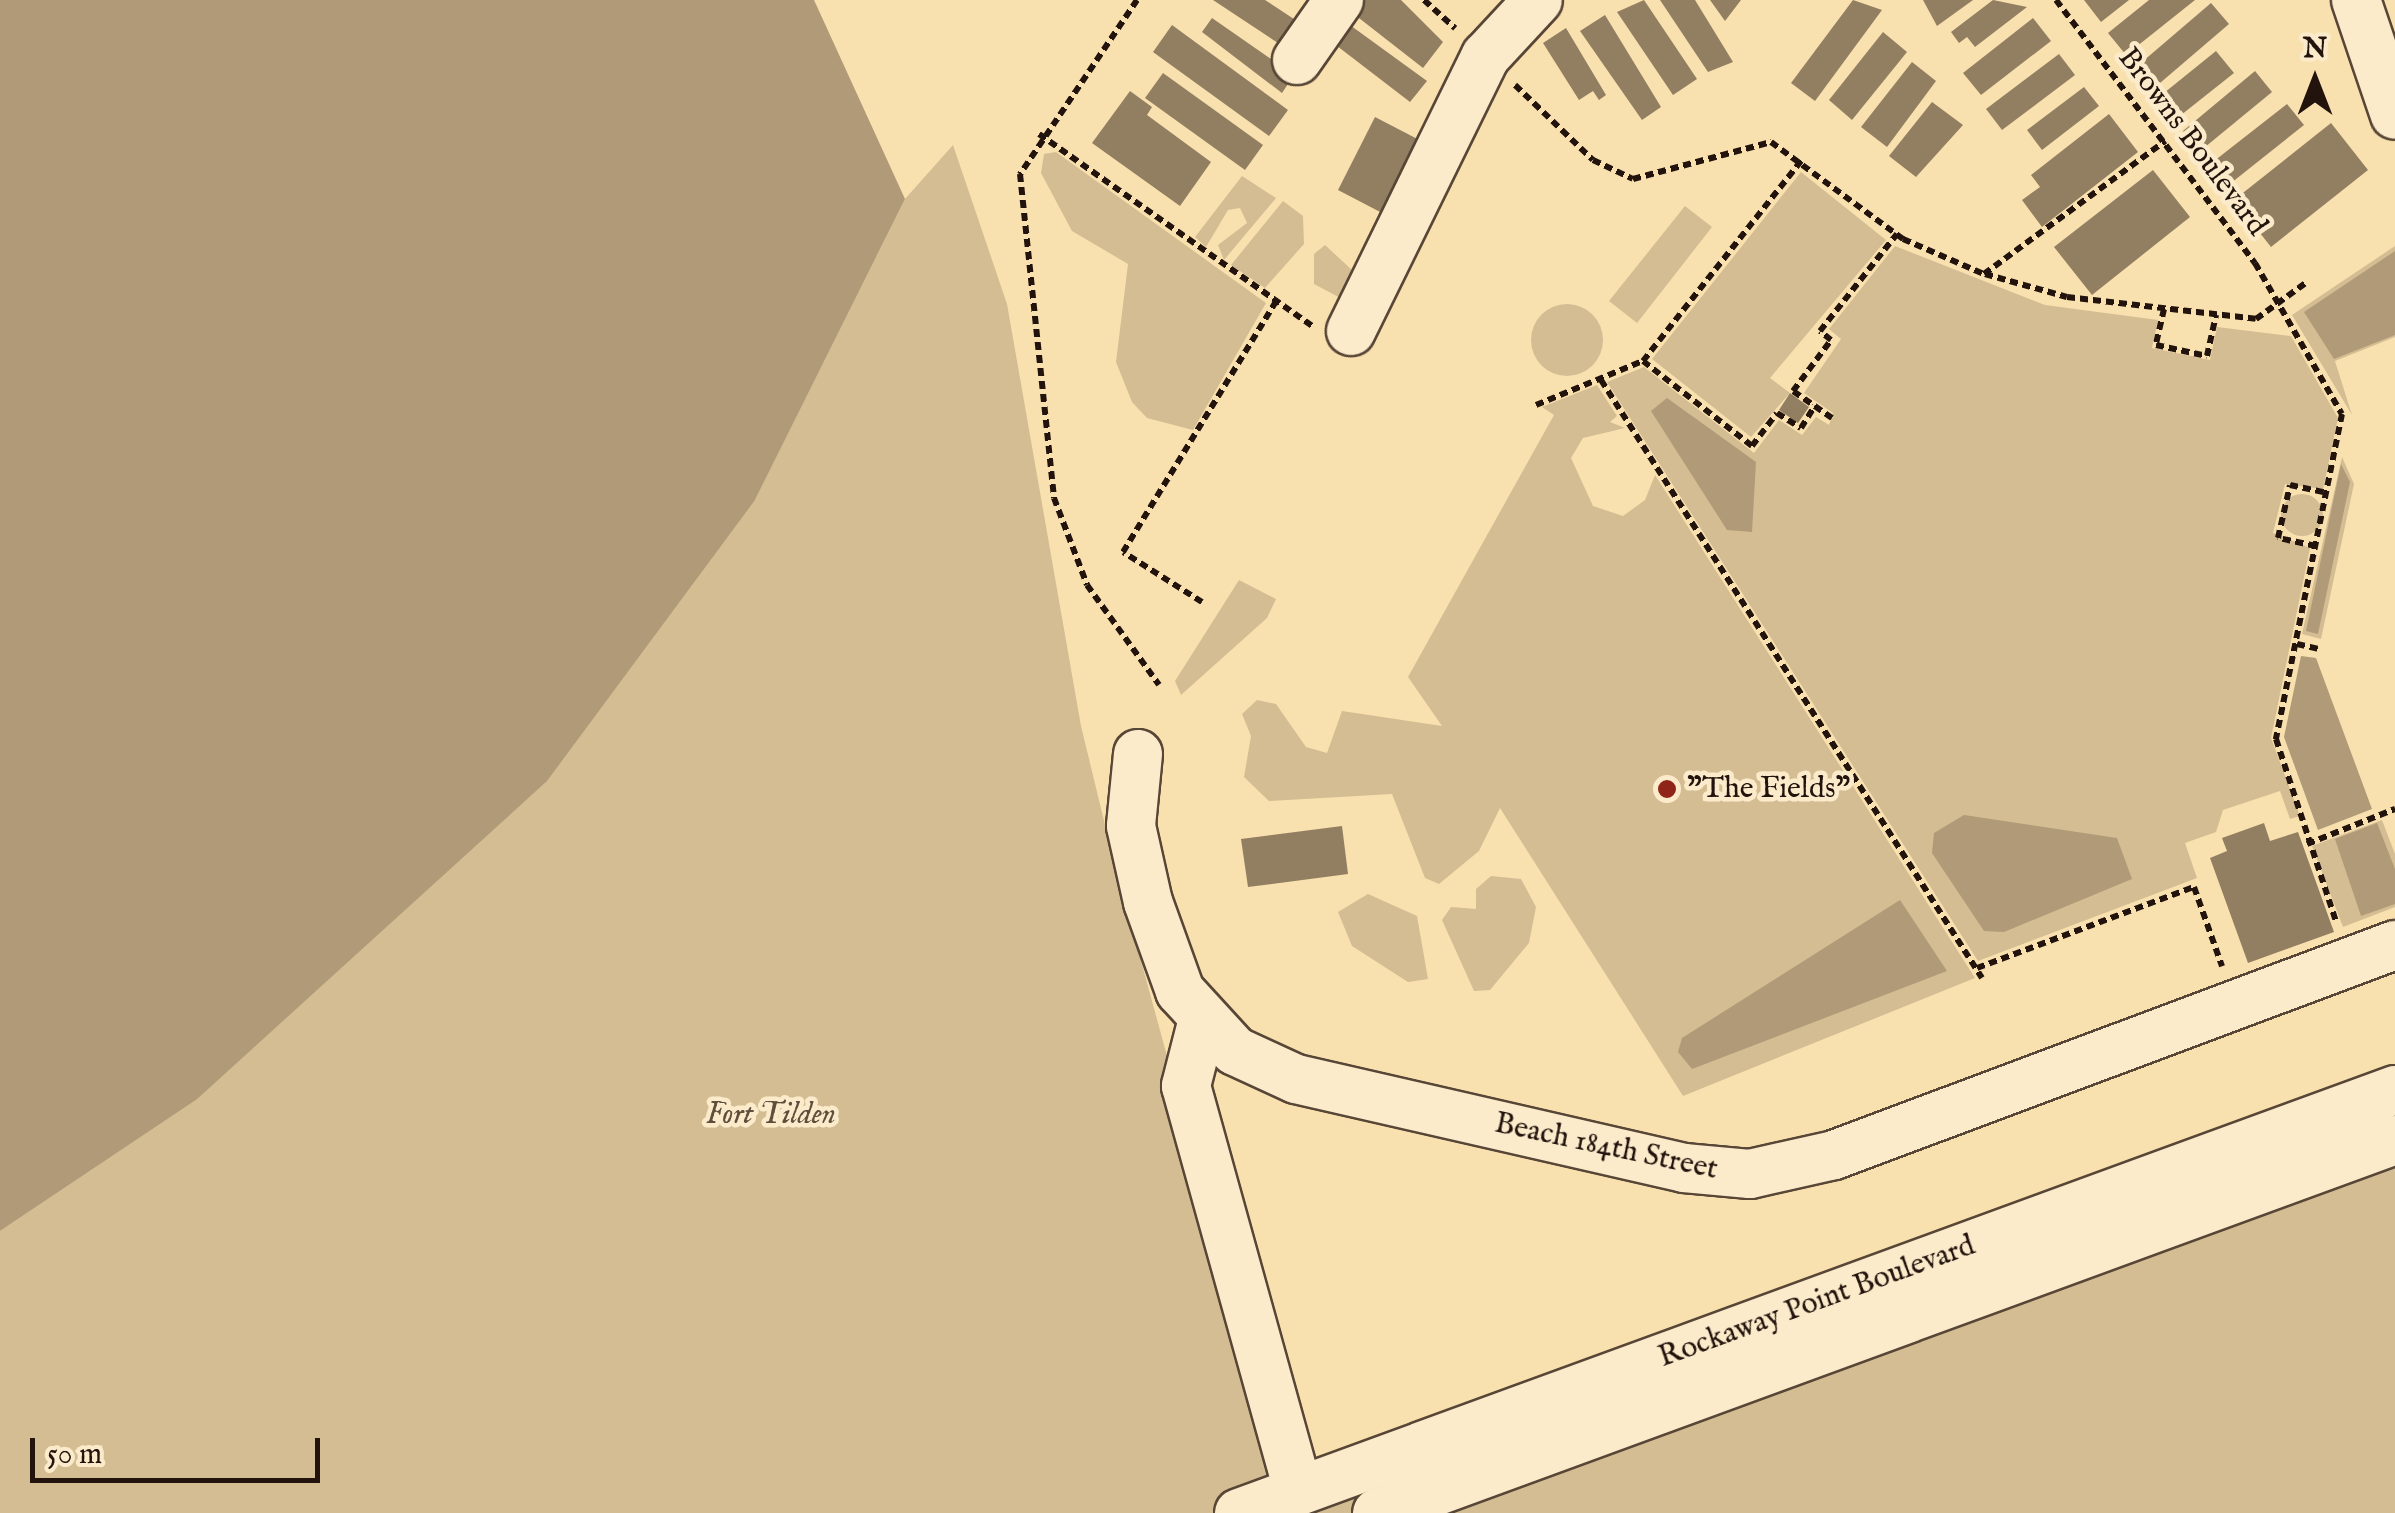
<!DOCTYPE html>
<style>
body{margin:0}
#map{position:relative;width:2395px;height:1513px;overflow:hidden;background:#f9e0af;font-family:"IM FELL English",serif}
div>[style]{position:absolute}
.green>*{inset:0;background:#d4bd93}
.round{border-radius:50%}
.water>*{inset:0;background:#b09a78}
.building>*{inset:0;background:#927e61}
.path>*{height:6px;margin-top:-3px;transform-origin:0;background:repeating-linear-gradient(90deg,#22130d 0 8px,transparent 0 13px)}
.roads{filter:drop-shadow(2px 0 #584636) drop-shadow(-2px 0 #584636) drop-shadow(0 2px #584636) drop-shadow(0 -2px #584636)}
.minor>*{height:48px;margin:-24px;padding:0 24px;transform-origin:24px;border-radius:24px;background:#fbebcb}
.dots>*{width:28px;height:28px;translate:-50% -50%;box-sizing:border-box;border:5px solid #fbebcb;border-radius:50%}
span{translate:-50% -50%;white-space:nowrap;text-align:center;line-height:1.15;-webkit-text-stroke:9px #fbebcb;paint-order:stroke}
.street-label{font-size:30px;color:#22130d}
.poi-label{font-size:30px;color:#22130d}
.left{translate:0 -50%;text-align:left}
.park-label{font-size:30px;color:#604e3c;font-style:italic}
.north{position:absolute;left:2265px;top:30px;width:100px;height:100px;-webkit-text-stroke:8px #fbebcb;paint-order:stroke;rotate:0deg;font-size:28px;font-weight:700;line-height:40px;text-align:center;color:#22130d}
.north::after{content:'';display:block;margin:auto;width:35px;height:45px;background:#22130d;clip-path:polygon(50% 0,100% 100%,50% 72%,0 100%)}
.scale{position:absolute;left:30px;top:1438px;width:290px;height:45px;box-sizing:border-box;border:5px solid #22130d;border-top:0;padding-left:12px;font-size:30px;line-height:35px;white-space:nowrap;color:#22130d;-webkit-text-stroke:8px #fbebcb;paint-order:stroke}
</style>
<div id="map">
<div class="green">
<i style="clip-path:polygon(953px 145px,1007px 304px,1081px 726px,1114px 862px,1287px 1495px,2395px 1080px,2395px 1513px,0 1513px,0 1231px,196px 1100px,755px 500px,905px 199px)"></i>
<i style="clip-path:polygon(1056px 152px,1266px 303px,1193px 430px,1147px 418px,1132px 402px,1116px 362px,1128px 264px,1072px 231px,1041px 173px,1044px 154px)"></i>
<i style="clip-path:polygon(1801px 172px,1886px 240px,1770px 378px,1790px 393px,1751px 437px,1652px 359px)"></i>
<i style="clip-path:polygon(1242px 176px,1276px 198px,1224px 260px,1218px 245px,1247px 223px,1240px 208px,1228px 210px,1206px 247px,1195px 237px)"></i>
<i style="clip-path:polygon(1283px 201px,1303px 216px,1304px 244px,1265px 288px,1231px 265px)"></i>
<i style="clip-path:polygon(1685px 206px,1712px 227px,1637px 323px,1609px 301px)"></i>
<i style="clip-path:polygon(1325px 245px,1353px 271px,1373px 270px,1348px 302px,1314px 284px,1314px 254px)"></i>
<i style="clip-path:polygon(1895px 246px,2045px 305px,2158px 320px,2152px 348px,2210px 360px,2217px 327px,2291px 336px,2338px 418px,2323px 489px,2285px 484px,2273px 533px,2310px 548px,2271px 738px,2300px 816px,2290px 819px,2280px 791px,2223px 810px,2216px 832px,2185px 843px,2197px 878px,1978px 961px,1607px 382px,1644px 367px,1754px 453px,1779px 420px,1802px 435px,1816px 417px,1829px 425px,1833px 413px,1804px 393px,1841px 339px,1829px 329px)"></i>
<i style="clip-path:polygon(2395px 246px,2395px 337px,2335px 361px,2352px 415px,2292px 315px)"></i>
<i class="round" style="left:1531px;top:304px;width:72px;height:72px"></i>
<i style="clip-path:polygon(1597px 385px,1617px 416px,1610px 422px,1625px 428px,1583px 438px,1571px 458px,1593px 506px,1623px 516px,1645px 500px,1655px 475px,1975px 978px,1683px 1096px,1500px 808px,1479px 851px,1439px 884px,1425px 878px,1392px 794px,1269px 801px,1244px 777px,1251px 736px,1242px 714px,1257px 700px,1276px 704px,1306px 747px,1327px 753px,1342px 711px,1442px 726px,1408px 677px,1554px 415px,1542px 407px)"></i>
<i style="clip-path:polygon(2342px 457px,2354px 484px,2321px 639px,2302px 634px)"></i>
<i class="round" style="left:2281px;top:494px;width:42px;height:42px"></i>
<i style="clip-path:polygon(1239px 580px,1276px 599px,1267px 618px,1181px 695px,1175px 681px)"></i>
<i style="clip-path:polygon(2382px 820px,2395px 854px,2395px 907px,2343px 927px,2312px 846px)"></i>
<i style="clip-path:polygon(1491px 876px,1521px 879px,1536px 907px,1529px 943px,1490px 990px,1474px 991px,1442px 920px,1451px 907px,1476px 909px,1476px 889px)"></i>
<i style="clip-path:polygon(1368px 894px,1417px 916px,1428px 979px,1408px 982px,1352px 946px,1338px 912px)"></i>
</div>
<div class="water">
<i style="clip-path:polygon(0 0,814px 0,905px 199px,755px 500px,547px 781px,196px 1100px,0 1231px)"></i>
<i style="clip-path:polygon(2395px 251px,2395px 335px,2334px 359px,2304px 312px)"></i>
<i style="clip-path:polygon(1667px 398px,1756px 462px,1752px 532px,1727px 530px,1651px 411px)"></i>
<i style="clip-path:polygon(2341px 464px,2350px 482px,2318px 634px,2306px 631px)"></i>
<i style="clip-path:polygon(2301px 656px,2316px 658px,2372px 809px,2318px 830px,2284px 737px)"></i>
<i style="clip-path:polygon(1964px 815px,2117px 838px,2132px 879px,2004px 932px,1984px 931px,1932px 853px,1934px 833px)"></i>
<i style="clip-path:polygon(2377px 823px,2395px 869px,2395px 904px,2361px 916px,2335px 839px)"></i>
<i style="clip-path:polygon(1900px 900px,1947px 971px,1692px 1069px,1678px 1052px,1682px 1038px)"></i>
</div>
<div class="building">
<i style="clip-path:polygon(1213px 0,1265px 0,1303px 25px,1287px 49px)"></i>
<i style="clip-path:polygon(1358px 0,1401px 0,1443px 42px,1423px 68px,1350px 11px)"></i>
<i style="clip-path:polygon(1644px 0,1697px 79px,1673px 95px,1617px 12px)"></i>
<i style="clip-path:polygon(1660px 0,1695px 0,1733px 62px,1708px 72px)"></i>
<i style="clip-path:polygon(1710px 0,1741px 0,1725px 21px)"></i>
<i style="clip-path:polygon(1853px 0,1882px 10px,1815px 101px,1791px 83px)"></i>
<i style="clip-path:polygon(1923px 0,1973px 0,1937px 26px)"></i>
<i style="clip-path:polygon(1993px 0,2027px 7px,1975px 47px,1967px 37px,1959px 43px,1951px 32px)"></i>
<i style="clip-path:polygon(2084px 0,2129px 0,2101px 22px)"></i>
<i style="clip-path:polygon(2149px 0,2195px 0,2126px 55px,2108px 33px)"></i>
<i style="clip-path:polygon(2211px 3px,2229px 24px,2153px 89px,2135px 68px)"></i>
<i style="clip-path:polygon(1605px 15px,1661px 107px,1642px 120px,1580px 31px)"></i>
<i style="clip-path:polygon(1212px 18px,1294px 75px,1282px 93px,1202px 32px)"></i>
<i style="clip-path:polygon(2033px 18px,2051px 41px,1981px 95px,1963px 73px)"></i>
<i style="clip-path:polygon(1343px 20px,1427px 81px,1410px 102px,1328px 39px)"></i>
<i style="clip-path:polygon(1172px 25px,1288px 110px,1269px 136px,1153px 52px)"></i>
<i style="clip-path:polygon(1566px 28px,1606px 95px,1599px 100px,1593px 91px,1579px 100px,1543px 43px)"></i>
<i style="clip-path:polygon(1883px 32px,1907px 52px,1852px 120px,1829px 100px)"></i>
<i style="clip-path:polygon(2216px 51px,2234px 73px,2176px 119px,2159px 97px)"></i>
<i style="clip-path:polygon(2059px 54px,2075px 75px,2002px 130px,1986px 109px)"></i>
<i style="clip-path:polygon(1912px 62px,1936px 81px,1887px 147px,1861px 127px)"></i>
<i style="clip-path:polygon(2255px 71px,2272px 92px,2199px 152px,2183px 131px)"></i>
<i style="clip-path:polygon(1163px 73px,1263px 145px,1245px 170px,1145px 98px)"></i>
<i style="clip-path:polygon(2084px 87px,2099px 106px,2042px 150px,2027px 130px)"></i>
<i style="clip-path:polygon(1130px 91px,1152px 107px,1147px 115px,1211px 162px,1180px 206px,1092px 143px)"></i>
<i style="clip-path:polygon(1932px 102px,1963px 125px,1916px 177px,1889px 156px)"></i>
<i style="clip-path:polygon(2287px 104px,2304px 125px,2226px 187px,2209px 165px)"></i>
<i style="clip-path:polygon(2109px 114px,2138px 152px,2042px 227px,2022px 200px,2040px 187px,2031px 175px)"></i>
<i style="clip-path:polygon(1375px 117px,1429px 145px,1384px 214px,1338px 190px)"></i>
<i style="clip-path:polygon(2331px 123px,2368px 170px,2271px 247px,2234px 200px)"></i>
<i style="clip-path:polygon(2153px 170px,2190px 217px,2092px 295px,2054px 247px)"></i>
<i style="clip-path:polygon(1790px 393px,1809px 407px,1798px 423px,1779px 410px)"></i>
<i style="clip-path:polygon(2264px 823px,2270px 841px,2298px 832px,2334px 932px,2248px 963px,2210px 858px,2227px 851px,2222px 838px)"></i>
<i style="clip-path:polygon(1342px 826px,1348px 874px,1248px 887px,1241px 839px)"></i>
</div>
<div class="path">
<i style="left:1137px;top:0;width:210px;rotate:123.9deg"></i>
<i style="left:1020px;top:174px;width:326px;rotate:84deg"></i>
<i style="left:1054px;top:498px;width:93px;rotate:69.2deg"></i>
<i style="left:1087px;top:585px;width:123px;rotate:54.2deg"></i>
<i style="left:1424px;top:0;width:42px;rotate:42.1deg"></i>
<i style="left:2056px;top:0;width:330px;rotate:52.9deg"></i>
<i style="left:2255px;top:263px;width:174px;rotate:60.1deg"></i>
<i style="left:2342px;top:414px;width:332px;rotate:101.5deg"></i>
<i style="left:2276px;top:739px;width:192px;rotate:71.8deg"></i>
<i style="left:1515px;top:85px;width:108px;rotate:43.9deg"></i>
<i style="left:1593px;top:160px;width:44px;rotate:25.4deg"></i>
<i style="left:1633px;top:179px;width:143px;rotate:-15deg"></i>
<i style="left:1771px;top:142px;width:164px;rotate:36.3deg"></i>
<i style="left:1903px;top:239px;width:88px;rotate:23.4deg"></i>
<i style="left:1984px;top:274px;width:225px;rotate:-36.3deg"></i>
<i style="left:1039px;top:134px;width:334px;rotate:35.1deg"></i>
<i style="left:1985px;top:274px;width:85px;rotate:15.7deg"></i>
<i style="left:2067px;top:297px;width:190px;rotate:6.6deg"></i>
<i style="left:2256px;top:319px;width:63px;rotate:-36deg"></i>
<i style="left:2164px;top:309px;width:37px;rotate:103deg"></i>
<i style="left:2156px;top:345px;width:52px;rotate:12.2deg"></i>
<i style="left:2207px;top:356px;width:42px;rotate:-77.6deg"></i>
<i style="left:1643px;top:361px;width:138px;rotate:37.9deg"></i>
<i style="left:1752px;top:446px;width:41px;rotate:-52.9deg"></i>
<i style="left:1777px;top:413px;width:28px;rotate:32deg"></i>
<i style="left:1801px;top:428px;width:26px;rotate:-58deg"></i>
<i style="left:1601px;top:380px;width:709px;rotate:57.5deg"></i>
<i style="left:1536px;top:405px;width:116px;rotate:-22.4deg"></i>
<i style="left:1643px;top:361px;width:256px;rotate:-51.7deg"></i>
<i style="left:1832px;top:418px;width:47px;rotate:-145.3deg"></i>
<i style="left:1793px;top:391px;width:64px;rotate:-53.3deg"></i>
<i style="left:1831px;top:340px;width:14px;rotate:-141deg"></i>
<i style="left:1820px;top:331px;width:124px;rotate:-51.6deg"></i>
<i style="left:2316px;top:546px;width:39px;rotate:-168deg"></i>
<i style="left:2278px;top:538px;width:54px;rotate:-77.2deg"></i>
<i style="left:2290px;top:485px;width:38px;rotate:12deg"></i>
<i style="left:1202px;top:602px;width:93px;rotate:-147.7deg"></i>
<i style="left:1123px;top:552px;width:294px;rotate:-58.6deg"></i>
<i style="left:2297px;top:644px;width:22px;rotate:13deg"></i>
<i style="left:2307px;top:844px;width:95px;rotate:-21.7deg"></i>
<i style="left:1977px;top:968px;width:232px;rotate:-20.5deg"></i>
<i style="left:2194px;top:887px;width:84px;rotate:70.5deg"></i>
</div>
<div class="roads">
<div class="minor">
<i style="left:2356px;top:0;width:121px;rotate:71.3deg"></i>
<i style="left:1297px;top:60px;width:73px;rotate:-55deg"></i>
<i style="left:1351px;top:331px;width:306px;rotate:-63.9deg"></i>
<i style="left:1486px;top:56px;width:76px;rotate:-47.1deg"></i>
<i style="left:1138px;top:754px;width:72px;rotate:95.6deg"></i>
<i style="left:1131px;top:826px;width:78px;rotate:77.4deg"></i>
<i style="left:1148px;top:902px;width:95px;rotate:70.2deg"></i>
<i style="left:1180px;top:991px;width:81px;rotate:47.5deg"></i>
<i style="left:1235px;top:1051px;width:67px;rotate:24.7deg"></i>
<i style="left:1296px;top:1079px;width:398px;rotate:12.9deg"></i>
<i style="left:1684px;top:1168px;width:66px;rotate:5.2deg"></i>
<i style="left:1750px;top:1174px;width:86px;rotate:-12.7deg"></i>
<i style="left:1834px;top:1155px;width:599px;rotate:-20.52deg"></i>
<i style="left:1202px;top:1023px;width:65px;rotate:104.3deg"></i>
<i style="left:1186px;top:1086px;width:420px;rotate:74.5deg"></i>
<i style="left:1239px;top:1513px;width:1231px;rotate:-20.1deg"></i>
<i style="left:1377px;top:1513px;width:1084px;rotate:-20.12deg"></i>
</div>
</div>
<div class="dots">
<i style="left:1667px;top:789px;background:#8f2418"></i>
</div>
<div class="street-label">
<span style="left:2192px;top:142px;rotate:53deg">Browns Boulevard</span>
<span style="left:1606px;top:1147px;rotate:12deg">Beach 184th Street</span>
<span style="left:1817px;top:1302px;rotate:-20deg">Rockaway Point Boulevard</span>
</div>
<div class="poi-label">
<span class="left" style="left:1687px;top:789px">"The Fields"</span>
</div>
<div class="park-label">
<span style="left:771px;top:1115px">Fort Tilden</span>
</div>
<div class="north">N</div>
<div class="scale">50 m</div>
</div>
